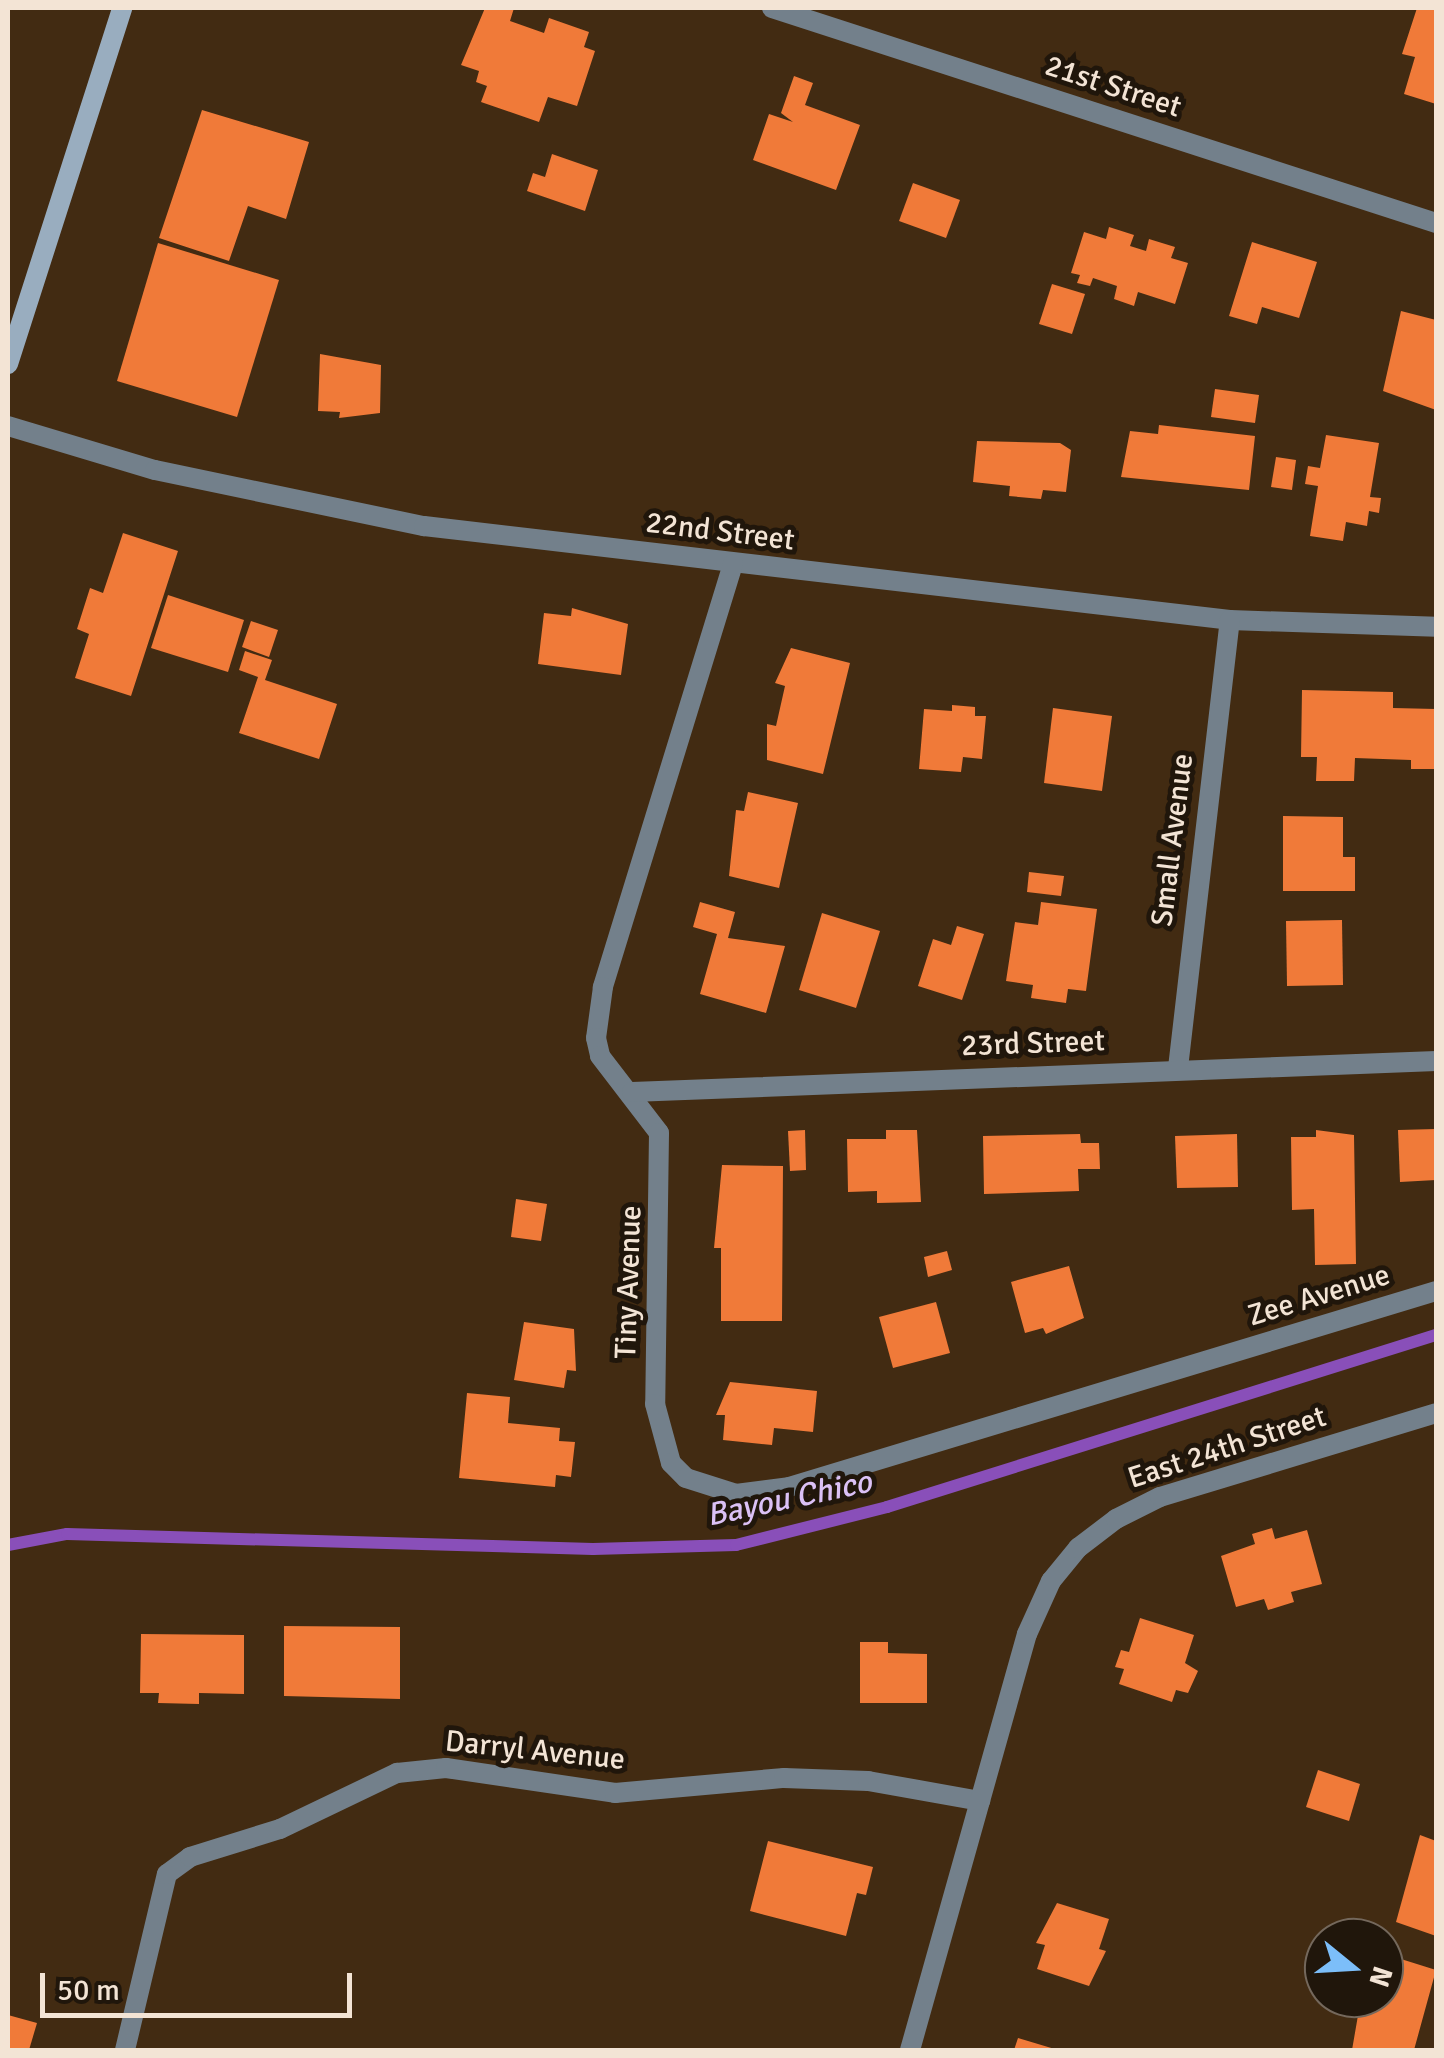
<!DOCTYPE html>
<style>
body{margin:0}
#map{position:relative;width:1444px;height:2058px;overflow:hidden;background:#422b12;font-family:Signika,sans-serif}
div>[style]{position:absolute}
.stream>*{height:12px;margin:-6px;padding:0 6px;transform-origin:6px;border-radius:6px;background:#894fb9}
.building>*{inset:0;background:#f07a39}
.street>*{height:20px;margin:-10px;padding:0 10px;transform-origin:10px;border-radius:10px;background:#73808b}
.secondary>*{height:20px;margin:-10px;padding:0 10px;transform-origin:10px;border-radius:10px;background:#99adbf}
span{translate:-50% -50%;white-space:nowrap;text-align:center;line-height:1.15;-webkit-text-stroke:10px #20160b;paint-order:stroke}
.street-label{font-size:30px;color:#f3e4d5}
.water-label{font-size:32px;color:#dbc1f6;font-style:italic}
.frame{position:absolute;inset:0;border:10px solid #f3e4d5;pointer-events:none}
.north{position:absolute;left:1304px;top:1918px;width:100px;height:100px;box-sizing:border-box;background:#20160b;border:2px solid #74685c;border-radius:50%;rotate:108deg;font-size:28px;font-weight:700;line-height:40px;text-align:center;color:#f3e4d5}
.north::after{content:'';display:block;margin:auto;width:35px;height:45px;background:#7cbef9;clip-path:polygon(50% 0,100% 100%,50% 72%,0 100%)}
.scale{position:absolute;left:40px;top:1973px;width:312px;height:45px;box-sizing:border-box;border:5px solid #f3e4d5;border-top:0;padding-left:12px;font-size:30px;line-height:35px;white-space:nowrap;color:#f3e4d5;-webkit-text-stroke:8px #20160b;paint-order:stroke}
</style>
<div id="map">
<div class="stream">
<i style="left:8px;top:1545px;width:60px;rotate:-10.6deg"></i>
<i style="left:67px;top:1534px;width:526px;rotate:1.63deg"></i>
<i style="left:593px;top:1549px;width:143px;rotate:-1.6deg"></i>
<i style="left:736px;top:1545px;width:156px;rotate:-14.1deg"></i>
<i style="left:887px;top:1507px;width:575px;rotate:-17.4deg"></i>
</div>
<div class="building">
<i style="clip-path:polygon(485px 8px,514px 8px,510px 21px,544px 33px,549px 18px,589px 32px,584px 47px,595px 51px,577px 106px,548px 97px,539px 122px,481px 102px,487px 86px,476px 82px,479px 71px,461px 65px)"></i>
<i style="clip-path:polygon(1417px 8px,1436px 8px,1436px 104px,1404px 94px,1415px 57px,1402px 54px)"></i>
<i style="clip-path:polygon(794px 76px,813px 83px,805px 105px,860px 125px,836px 190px,753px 160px,769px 114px,793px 122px,781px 113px)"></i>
<i style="clip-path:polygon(202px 110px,309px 142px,286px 219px,248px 206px,229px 261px,159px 238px)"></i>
<i style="clip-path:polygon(552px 154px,598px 170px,585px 211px,527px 191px,533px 173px,545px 177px)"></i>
<i style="clip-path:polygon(913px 183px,960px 200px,946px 238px,899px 221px)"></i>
<i style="clip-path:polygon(1109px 227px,1134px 235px,1130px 246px,1146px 251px,1149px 239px,1175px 247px,1171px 258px,1188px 263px,1175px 304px,1138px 292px,1134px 306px,1114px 299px,1117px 286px,1093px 278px,1090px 286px,1077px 283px,1080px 275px,1071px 273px,1084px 232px,1106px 239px)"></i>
<i style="clip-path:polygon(1252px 242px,1317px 262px,1299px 318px,1262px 307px,1257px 324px,1229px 316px)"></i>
<i style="clip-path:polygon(158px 243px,279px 280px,237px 417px,117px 381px)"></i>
<i style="clip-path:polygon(1052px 284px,1085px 294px,1072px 334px,1039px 324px)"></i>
<i style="clip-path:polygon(1401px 311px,1436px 320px,1436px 410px,1383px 391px)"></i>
<i style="clip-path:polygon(320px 354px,381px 365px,380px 413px,339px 418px,340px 412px,318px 411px)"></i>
<i style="clip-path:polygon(1215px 389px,1259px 395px,1255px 423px,1211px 417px)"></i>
<i style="clip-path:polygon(1159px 425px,1255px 436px,1249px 490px,1121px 477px,1130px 431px,1158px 434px)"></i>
<i style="clip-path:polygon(1326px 435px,1379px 443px,1370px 497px,1381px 498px,1379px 513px,1369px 511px,1367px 526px,1346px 522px,1343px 541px,1310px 536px,1318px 486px,1305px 484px,1308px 466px,1320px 468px)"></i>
<i style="clip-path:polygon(977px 441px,1060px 443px,1071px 450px,1066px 492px,1043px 490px,1041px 499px,1009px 496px,1010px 486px,973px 482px)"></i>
<i style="clip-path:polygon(1276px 457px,1296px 460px,1292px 490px,1271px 487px)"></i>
<i style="clip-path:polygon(123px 533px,178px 551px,131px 696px,75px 678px,89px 634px,77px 629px,90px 588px,103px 593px)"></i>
<i style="clip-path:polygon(168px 595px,244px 620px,228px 672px,151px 648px)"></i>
<i style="clip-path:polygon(572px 608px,628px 624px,621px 675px,538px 664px,544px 613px,571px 616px)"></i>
<i style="clip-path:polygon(251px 621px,278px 630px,269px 657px,242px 647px)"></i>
<i style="clip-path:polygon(791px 648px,850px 663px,823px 774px,767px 760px,767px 724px,776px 726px,785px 686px,775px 683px)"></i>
<i style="clip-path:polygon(245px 651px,272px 660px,265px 680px,337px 704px,319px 759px,239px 733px,258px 677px,239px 670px)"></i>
<i style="clip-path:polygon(1302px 690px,1393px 692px,1393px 708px,1436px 709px,1436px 769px,1411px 769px,1411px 760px,1355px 758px,1354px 781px,1316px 781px,1317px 757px,1301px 757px)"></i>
<i style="clip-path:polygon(952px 705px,975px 707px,975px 716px,986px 716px,982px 759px,963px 757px,961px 772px,919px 769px,924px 709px,952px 711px)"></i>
<i style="clip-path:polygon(1053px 708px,1112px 716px,1102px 791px,1044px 783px)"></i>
<i style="clip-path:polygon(748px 792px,798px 803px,779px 888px,729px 876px,736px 810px,744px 811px)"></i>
<i style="clip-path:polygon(1283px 816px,1343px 817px,1343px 857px,1355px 857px,1355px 891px,1283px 891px)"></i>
<i style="clip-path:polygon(1029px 872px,1064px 876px,1061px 896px,1027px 892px)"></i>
<i style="clip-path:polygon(700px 902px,735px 912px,728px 938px,785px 946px,766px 1013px,700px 994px,717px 934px,693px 927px)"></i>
<i style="clip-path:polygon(1041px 902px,1097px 909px,1086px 991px,1068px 989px,1066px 1003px,1031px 998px,1033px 985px,1006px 981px,1015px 922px,1038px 925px)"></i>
<i style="clip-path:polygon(822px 913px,880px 931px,856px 1008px,799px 990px)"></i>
<i style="clip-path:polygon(1342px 920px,1343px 985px,1287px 986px,1286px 921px)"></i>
<i style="clip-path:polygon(957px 926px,984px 934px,962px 1000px,918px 986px,933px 939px,951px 945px)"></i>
<i style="clip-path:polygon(1436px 1129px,1436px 1180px,1400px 1182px,1398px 1130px)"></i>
<i style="clip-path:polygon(805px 1130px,806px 1170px,790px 1171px,788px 1131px)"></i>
<i style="clip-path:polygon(886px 1130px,917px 1130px,921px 1202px,877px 1203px,877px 1191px,848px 1192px,847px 1139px,886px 1139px)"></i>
<i style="clip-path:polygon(1316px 1130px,1354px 1135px,1356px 1264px,1315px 1265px,1314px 1209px,1292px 1210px,1291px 1137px,1316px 1137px)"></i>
<i style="clip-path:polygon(1080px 1134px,1081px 1143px,1099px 1143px,1100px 1169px,1078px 1169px,1079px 1191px,984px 1194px,983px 1136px)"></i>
<i style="clip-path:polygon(1237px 1134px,1238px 1187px,1177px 1188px,1175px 1136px)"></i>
<i style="clip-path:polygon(722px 1165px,783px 1166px,782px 1321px,721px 1321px,721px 1248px,714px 1248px)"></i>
<i style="clip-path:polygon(516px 1199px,547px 1204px,541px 1241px,511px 1237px)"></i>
<i style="clip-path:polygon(947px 1251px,952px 1270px,928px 1277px,924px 1257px)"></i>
<i style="clip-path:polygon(1069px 1266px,1084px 1318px,1046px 1334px,1043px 1328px,1025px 1333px,1011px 1282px)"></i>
<i style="clip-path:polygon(936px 1302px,950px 1353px,893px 1368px,879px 1317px)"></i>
<i style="clip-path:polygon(524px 1322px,574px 1329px,576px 1371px,567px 1370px,564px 1388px,514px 1380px)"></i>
<i style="clip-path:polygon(730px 1382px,817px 1391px,813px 1432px,774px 1428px,772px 1445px,723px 1440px,725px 1415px,716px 1415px)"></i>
<i style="clip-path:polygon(467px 1393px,510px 1397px,508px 1423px,560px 1428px,559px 1441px,575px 1442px,571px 1477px,556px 1475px,555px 1487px,459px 1478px)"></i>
<i style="clip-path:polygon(1272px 1528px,1275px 1539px,1307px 1530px,1322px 1584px,1291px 1592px,1294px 1602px,1268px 1610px,1264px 1599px,1236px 1607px,1221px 1556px,1255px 1544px,1252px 1534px)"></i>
<i style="clip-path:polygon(1140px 1618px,1194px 1635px,1185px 1663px,1198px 1671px,1188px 1693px,1176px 1690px,1172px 1702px,1119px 1684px,1124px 1669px,1115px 1667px,1121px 1650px,1129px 1652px)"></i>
<i style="clip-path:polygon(284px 1626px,400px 1627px,400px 1699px,284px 1696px)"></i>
<i style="clip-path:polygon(141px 1634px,244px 1635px,244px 1694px,199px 1693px,199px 1704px,158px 1703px,159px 1693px,140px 1693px)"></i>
<i style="clip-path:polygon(860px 1642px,888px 1642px,888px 1653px,927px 1654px,927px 1703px,860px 1703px)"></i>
<i style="clip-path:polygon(1318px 1770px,1360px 1784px,1349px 1821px,1306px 1807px)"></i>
<i style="clip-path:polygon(1420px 1835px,1436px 1841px,1436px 1936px,1396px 1922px)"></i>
<i style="clip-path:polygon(768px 1841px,873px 1867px,866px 1895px,857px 1893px,846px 1936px,750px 1911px)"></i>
<i style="clip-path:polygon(1057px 1903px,1109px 1919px,1099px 1949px,1106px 1951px,1089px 1986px,1037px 1969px,1045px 1945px,1036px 1943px)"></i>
<i style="clip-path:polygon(1385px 1954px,1436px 1970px,1414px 2050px,1352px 2050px,1361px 1998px,1384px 1998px)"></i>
<i style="clip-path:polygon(8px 2015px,37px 2023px,29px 2050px,8px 2050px)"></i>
<i style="clip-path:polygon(1018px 2038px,1058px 2050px,1014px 2050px)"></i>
</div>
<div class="street">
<i style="left:772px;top:8px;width:698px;rotate:17.94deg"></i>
<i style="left:8px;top:426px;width:153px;rotate:16.7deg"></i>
<i style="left:155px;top:470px;width:275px;rotate:11.8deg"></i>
<i style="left:424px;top:526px;width:811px;rotate:6.65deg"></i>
<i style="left:1230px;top:620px;width:206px;rotate:1.9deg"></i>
<i style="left:733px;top:564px;width:443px;rotate:107.1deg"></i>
<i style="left:603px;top:987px;width:51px;rotate:97.8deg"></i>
<i style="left:596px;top:1038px;width:18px;rotate:77deg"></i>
<i style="left:600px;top:1056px;width:97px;rotate:52.5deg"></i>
<i style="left:659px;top:1133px;width:271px;rotate:90.8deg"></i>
<i style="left:655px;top:1404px;width:61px;rotate:74.8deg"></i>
<i style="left:671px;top:1463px;width:21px;rotate:45deg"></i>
<i style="left:686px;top:1478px;width:52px;rotate:17.7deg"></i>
<i style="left:736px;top:1494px;width:53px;rotate:-7.5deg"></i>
<i style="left:789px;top:1487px;width:676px;rotate:-16.85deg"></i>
<i style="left:1178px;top:1068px;width:451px;rotate:-83.4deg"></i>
<i style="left:632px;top:1092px;width:805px;rotate:-2.21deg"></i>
<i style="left:125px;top:2050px;width:181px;rotate:-76.6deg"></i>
<i style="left:167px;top:1874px;width:29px;rotate:-36deg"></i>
<i style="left:190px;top:1857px;width:94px;rotate:-17.3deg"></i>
<i style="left:280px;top:1829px;width:130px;rotate:-25.6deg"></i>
<i style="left:397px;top:1773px;width:49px;rotate:-5.8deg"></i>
<i style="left:446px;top:1768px;width:171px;rotate:8.4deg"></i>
<i style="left:615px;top:1793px;width:170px;rotate:-5.1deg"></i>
<i style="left:784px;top:1778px;width:84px;rotate:2deg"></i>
<i style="left:868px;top:1781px;width:114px;rotate:10.1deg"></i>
<i style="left:910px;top:2050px;width:432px;rotate:-74.3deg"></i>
<i style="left:1027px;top:1634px;width:58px;rotate:-65.6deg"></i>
<i style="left:1051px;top:1581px;width:43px;rotate:-50.7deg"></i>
<i style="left:1078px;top:1548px;width:48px;rotate:-37.3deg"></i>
<i style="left:1116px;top:1519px;width:49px;rotate:-26.6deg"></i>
<i style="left:1160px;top:1497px;width:288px;rotate:-16.9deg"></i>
</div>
<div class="secondary">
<i style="left:8px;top:364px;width:374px;rotate:-72.2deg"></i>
</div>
<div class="street-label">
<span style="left:1113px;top:87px;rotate:18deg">21st Street</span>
<span style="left:720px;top:532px;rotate:7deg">22nd Street</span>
<span style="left:1173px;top:840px;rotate:-83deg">Small Avenue</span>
<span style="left:1033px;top:1044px;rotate:-2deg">23rd Street</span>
<span style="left:629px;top:1282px;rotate:-88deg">Tiny Avenue</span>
<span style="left:1319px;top:1296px;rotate:-17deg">Zee Avenue</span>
<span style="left:1227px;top:1448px;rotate:-18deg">East 24th Street</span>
<span style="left:535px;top:1751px;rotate:6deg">Darryl Avenue</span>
</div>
<div class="water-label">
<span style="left:789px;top:1499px;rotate:-12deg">Bayou Chico</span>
</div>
<div class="frame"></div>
<div class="north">N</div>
<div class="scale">50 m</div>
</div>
